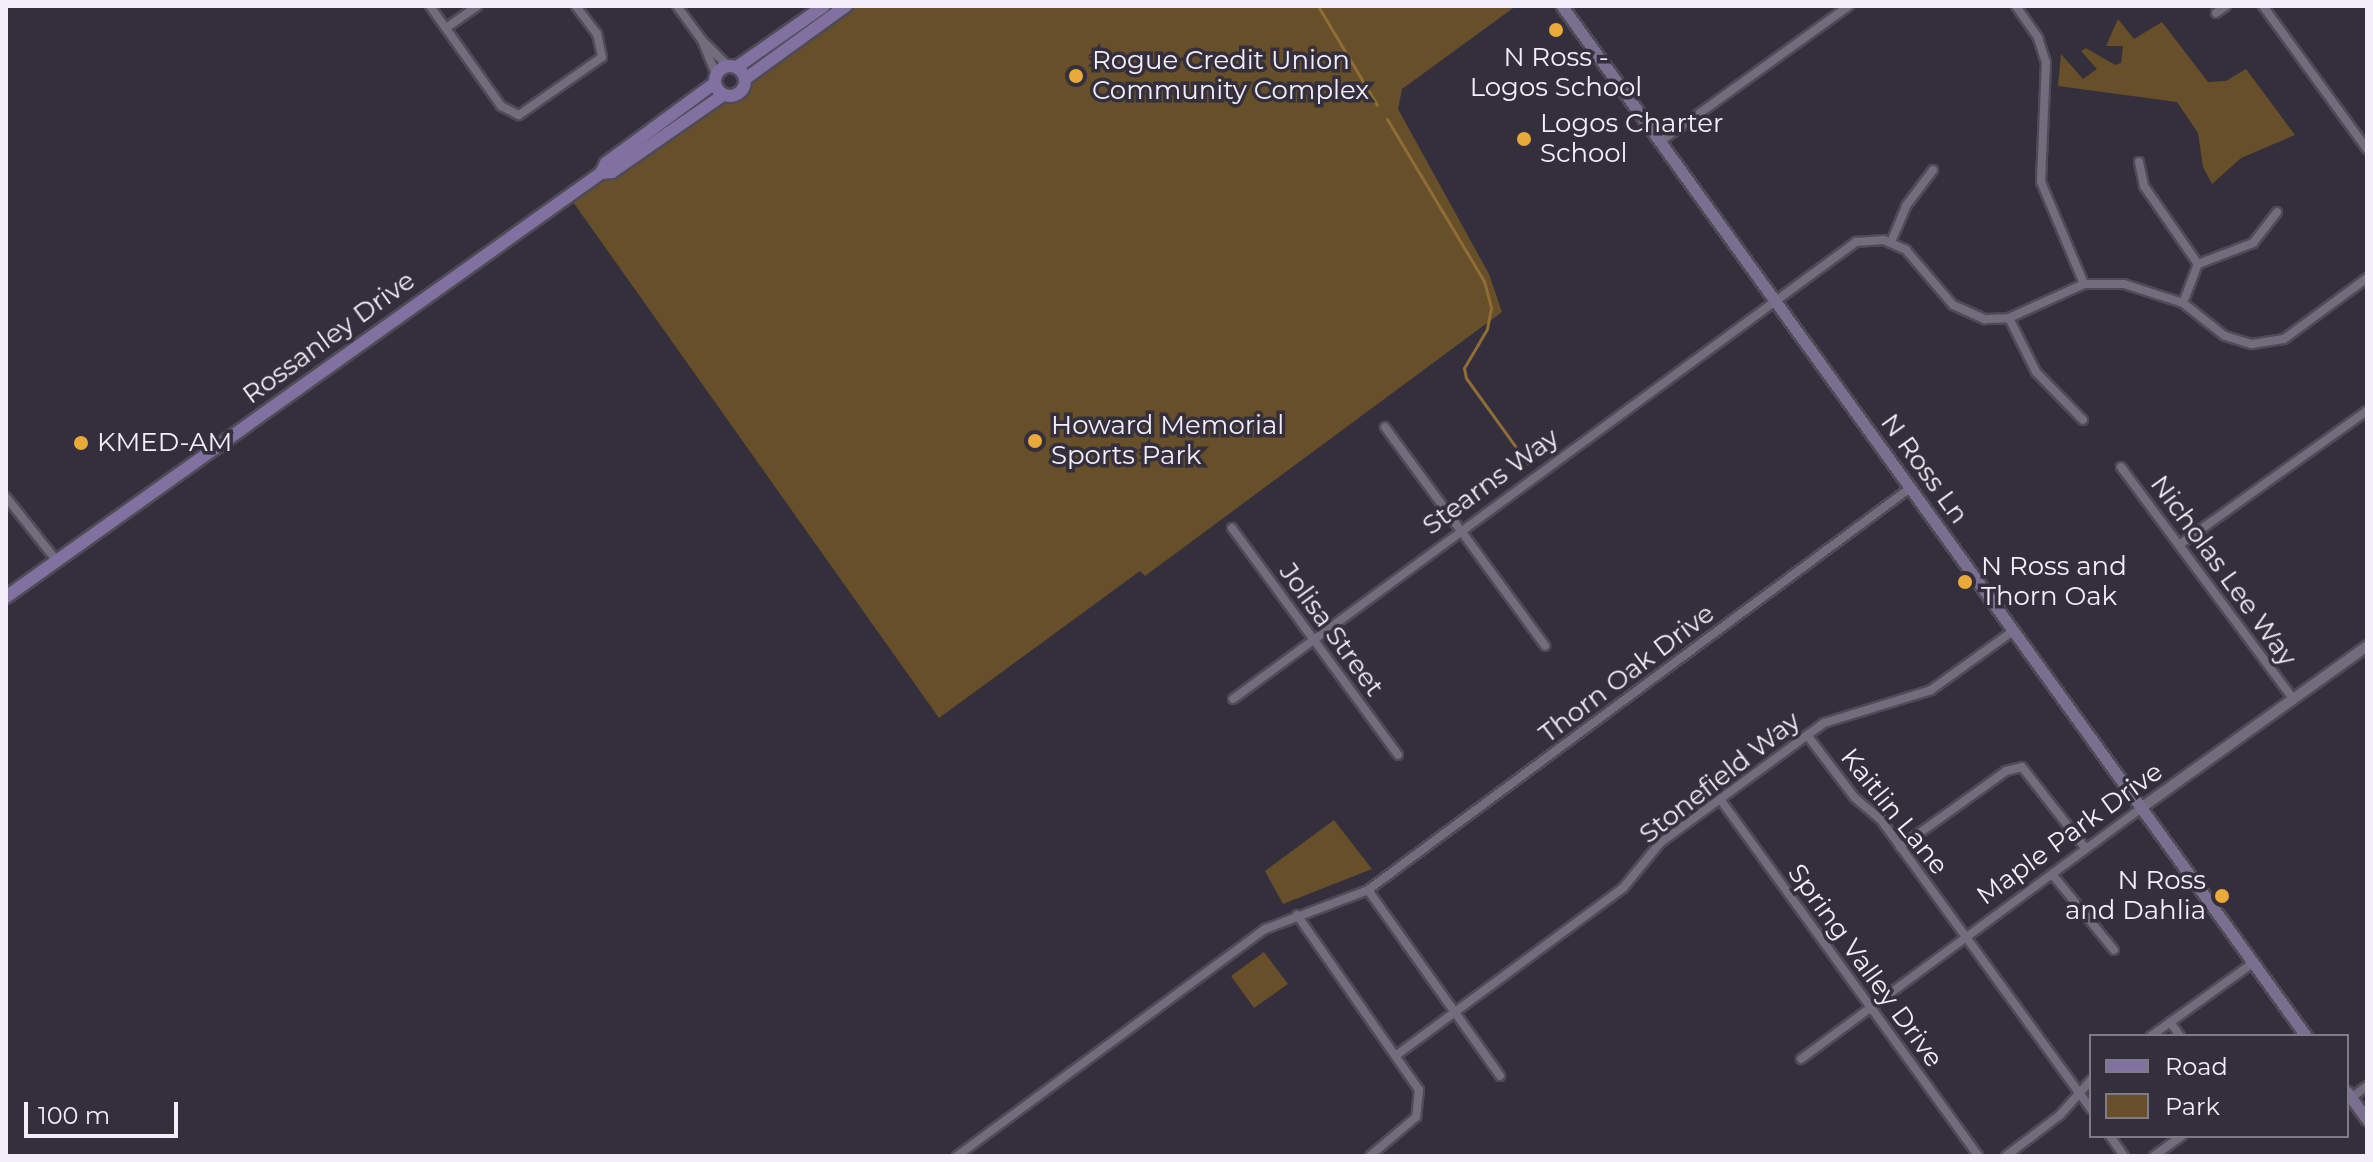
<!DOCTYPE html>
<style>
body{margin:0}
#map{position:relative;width:2373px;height:1162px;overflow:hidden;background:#332f3c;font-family:Montserrat,sans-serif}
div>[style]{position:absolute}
.green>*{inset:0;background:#674f29}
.stream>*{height:3px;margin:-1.5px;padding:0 1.5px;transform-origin:1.5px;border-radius:1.5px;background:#906d36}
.roads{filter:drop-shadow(2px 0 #4f4b56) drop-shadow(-2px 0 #4f4b56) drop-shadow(0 2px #4f4b56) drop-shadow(0 -2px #4f4b56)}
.minor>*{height:8px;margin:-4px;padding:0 4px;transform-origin:4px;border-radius:4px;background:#726d7c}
.tertiary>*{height:10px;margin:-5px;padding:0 5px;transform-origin:5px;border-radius:5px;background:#726d7c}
.secondary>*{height:11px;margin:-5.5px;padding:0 5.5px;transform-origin:5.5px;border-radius:5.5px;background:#7a6f8e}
.primary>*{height:12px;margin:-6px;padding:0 6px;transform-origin:6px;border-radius:6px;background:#8171a1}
.primary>.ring{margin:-6px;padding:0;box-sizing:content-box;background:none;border:12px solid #8171a1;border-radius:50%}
.dots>*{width:22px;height:22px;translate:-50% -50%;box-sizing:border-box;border:4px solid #332f3c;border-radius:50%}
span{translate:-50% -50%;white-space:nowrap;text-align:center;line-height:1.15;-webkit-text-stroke:7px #332f3c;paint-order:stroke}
.poi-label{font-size:26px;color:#f2eff8}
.left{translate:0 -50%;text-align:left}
.right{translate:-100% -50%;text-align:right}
.street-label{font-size:26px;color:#f2eff8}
.frame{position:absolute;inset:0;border:8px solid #f2eff8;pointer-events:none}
.legend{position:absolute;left:2089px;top:1034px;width:260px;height:104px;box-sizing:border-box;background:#332f3c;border:2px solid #7f7c87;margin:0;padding:10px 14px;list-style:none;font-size:24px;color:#f2eff8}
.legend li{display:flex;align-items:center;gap:16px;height:40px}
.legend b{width:40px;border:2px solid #7f7c87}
.scale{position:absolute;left:24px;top:1102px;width:154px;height:36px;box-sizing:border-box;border:4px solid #f2eff8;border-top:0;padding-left:10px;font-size:24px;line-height:28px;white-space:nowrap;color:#f2eff8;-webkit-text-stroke:6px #332f3c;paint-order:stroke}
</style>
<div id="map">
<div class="green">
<i style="clip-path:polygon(853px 6px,1516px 6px,1402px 89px,1398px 109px,1489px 274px,1502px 312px,1145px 576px,1140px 571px,939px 718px,573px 202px)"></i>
<i style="clip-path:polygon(2118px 19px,2134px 39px,2162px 22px,2208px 82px,2226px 81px,2246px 69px,2295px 135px,2241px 158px,2212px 184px,2203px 167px,2198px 133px,2177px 102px,2058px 86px,2061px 54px,2083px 79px,2097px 69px,2081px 51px,2086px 48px,2115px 65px,2121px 63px,2123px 46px,2106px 46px)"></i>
<i style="clip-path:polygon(1334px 820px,1372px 869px,1283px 904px,1265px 871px)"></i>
<i style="clip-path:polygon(1264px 952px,1288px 984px,1254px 1008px,1231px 976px)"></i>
</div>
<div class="stream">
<i style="left:1318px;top:6px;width:115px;rotate:59.2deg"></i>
<i style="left:1387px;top:119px;width:189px;rotate:59.1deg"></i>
<i style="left:1484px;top:281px;width:28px;rotate:75deg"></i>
<i style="left:1491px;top:308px;width:21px;rotate:101deg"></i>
<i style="left:1487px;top:329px;width:45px;rotate:120.5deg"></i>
<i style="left:1464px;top:368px;width:10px;rotate:79deg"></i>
<i style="left:1466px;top:378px;width:106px;rotate:54.2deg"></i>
</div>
<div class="roads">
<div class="minor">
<i style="left:430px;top:6px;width:123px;rotate:54.6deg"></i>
<i style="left:501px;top:106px;width:20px;rotate:27deg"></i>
<i style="left:519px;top:115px;width:101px;rotate:-34.9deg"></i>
<i style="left:602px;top:57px;width:24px;rotate:-102deg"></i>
<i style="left:597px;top:34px;width:35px;rotate:-127deg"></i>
<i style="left:677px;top:6px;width:42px;rotate:53.7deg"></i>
<i style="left:702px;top:40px;width:37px;rotate:68deg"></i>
<i style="left:2016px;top:6px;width:39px;rotate:55deg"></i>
<i style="left:2038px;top:38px;width:25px;rotate:72deg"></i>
<i style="left:2046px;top:62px;width:120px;rotate:92.4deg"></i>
<i style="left:2041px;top:182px;width:111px;rotate:67.1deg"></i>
<i style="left:2263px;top:6px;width:177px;rotate:54deg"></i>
<i style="left:2216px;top:13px;width:12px;rotate:-35deg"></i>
<i style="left:446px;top:28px;width:38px;rotate:-35deg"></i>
<i style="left:702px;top:40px;width:37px;rotate:45deg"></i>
<i style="left:1661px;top:141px;width:231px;rotate:-35.7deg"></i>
<i style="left:2139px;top:162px;width:25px;rotate:78deg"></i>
<i style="left:2144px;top:186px;width:95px;rotate:55.3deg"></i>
<i style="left:1891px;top:242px;width:39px;rotate:-67deg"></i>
<i style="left:1906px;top:206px;width:45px;rotate:-53.1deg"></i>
<i style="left:2183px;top:303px;width:42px;rotate:-69deg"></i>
<i style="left:2198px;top:264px;width:59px;rotate:-20.9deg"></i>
<i style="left:2253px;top:243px;width:39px;rotate:-52deg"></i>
<i style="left:2009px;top:318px;width:60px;rotate:63.4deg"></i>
<i style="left:2036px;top:372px;width:67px;rotate:45.6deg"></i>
<i style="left:1385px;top:427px;width:271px;rotate:53.8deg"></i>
<i style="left:2121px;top:467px;width:289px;rotate:53.4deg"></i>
<i style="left:6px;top:497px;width:80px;rotate:51.6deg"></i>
<i style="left:1232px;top:528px;width:281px;rotate:53.8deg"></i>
<i style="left:2179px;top:545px;width:231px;rotate:-35.5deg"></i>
<i style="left:1233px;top:699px;width:773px;rotate:-36.26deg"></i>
<i style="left:1856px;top:242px;width:28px;rotate:-4deg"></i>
<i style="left:1884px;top:240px;width:24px;rotate:24deg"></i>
<i style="left:1906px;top:250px;width:72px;rotate:49.5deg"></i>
<i style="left:1953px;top:305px;width:35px;rotate:24deg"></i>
<i style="left:1985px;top:319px;width:24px;rotate:-2deg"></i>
<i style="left:2009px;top:318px;width:82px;rotate:-24.4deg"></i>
<i style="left:2084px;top:284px;width:40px"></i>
<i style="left:2124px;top:284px;width:62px;rotate:17.9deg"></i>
<i style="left:2183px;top:303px;width:53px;rotate:38.2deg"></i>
<i style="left:2225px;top:336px;width:28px;rotate:17deg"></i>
<i style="left:2252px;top:344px;width:32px;rotate:-9deg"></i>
<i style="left:2284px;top:339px;width:103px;rotate:-36.3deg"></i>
<i style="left:1807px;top:735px;width:79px;rotate:52.7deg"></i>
<i style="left:1855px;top:798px;width:34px;rotate:40deg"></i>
<i style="left:1881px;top:820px;width:357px;rotate:54deg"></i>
<i style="left:1720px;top:799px;width:440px;rotate:54.1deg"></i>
<i style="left:1900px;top:847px;width:130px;rotate:-35.6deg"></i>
<i style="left:2006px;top:771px;width:16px;rotate:-14deg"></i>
<i style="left:2022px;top:767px;width:104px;rotate:52deg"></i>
<i style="left:2052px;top:874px;width:98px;rotate:50.8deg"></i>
<i style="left:1368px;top:890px;width:228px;rotate:54.6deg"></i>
<i style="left:1297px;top:915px;width:213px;rotate:55.1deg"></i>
<i style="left:1419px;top:1090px;width:27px;rotate:96deg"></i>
<i style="left:1416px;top:1117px;width:60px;rotate:139.7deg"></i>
<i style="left:2170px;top:1022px;width:17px;rotate:54deg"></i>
<i style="left:2151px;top:1036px;width:125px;rotate:-35.6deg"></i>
<i style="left:1398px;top:1054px;width:280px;rotate:-36.4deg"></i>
<i style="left:1623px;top:888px;width:58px;rotate:-50.6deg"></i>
<i style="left:1660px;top:843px;width:203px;rotate:-36.2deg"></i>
<i style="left:1824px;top:723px;width:112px;rotate:-17.1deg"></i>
<i style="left:1931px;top:690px;width:101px;rotate:-35.7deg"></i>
<i style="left:1801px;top:1059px;width:423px;rotate:-36.4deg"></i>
<i style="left:2351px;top:1098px;width:20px;rotate:-37deg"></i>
<i style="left:2110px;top:1136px;width:24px;rotate:55deg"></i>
<i style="left:957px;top:1156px;width:383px;rotate:-36.4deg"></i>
<i style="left:1265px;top:929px;width:110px;rotate:-20.7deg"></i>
<i style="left:1368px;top:890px;width:675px;rotate:-36.56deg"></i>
<i style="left:2006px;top:1156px;width:68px;rotate:-37.2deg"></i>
<i style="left:2060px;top:1115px;width:47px;rotate:-48.5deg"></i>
<i style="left:2154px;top:1156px;width:34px;rotate:-36deg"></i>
</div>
<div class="tertiary">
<i style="left:2141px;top:808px;width:278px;rotate:-35.6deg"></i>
</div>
<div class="secondary">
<i style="left:1562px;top:6px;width:1271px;rotate:54.16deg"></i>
<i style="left:2347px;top:1092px;width:34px;rotate:54deg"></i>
</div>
<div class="primary">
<i class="ring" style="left:715px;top:66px;width:18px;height:18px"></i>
<i style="left:737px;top:67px;width:106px;rotate:-35deg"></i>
<i style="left:745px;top:79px;width:125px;rotate:-35.9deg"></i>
<i style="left:601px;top:173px;width:11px;rotate:-5deg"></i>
<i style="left:612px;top:172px;width:135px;rotate:-34.7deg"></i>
<i style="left:6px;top:597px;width:731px;rotate:-35.47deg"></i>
<i style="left:601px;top:173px;width:11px;rotate:-63deg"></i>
<i style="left:606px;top:163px;width:135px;rotate:-36.3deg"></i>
</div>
</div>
<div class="dots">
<i style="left:1556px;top:30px;background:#eaaa39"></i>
<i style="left:1076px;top:76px;background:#eaaa39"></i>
<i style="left:1524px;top:139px;background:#eaaa39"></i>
<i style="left:1035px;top:441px;background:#eaaa39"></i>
<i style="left:81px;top:443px;background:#eaaa39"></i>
<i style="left:1965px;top:582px;background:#eaaa39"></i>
<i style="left:2222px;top:896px;background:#eaaa39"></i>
</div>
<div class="poi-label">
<span style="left:1556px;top:73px">N Ross -<br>Logos School</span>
<span class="left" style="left:1092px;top:76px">Rogue Credit Union<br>Community Complex</span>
<span class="left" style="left:1540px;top:139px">Logos Charter<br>School</span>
<span class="left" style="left:1051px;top:441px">Howard Memorial<br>Sports Park</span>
<span class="left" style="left:97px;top:443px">KMED-AM</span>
<span class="left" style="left:1981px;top:582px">N Ross and<br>Thorn Oak</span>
<span class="right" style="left:2206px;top:896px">N Ross<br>and Dahlia</span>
</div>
<div class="street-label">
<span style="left:329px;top:338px;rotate:-36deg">Rossanley Drive</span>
<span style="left:1924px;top:469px;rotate:54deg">N Ross Ln</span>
<span style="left:1491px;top:482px;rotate:-36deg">Stearns Way</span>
<span style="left:2223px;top:571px;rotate:54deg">Nicholas Lee Way</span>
<span style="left:1331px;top:630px;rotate:54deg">Jolisa Street</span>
<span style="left:1627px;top:674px;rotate:-37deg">Thorn Oak Drive</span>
<span style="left:1720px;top:778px;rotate:-38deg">Stonefield Way</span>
<span style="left:1894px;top:812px;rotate:51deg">Kaitlin Lane</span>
<span style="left:2070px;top:834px;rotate:-36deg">Maple Park Drive</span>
<span style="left:1865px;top:966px;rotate:54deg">Spring Valley Drive</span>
</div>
<div class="frame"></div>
<ul class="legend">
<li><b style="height:10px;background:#8171a1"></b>Road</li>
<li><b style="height:22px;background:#674f29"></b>Park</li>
</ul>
<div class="scale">100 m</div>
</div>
